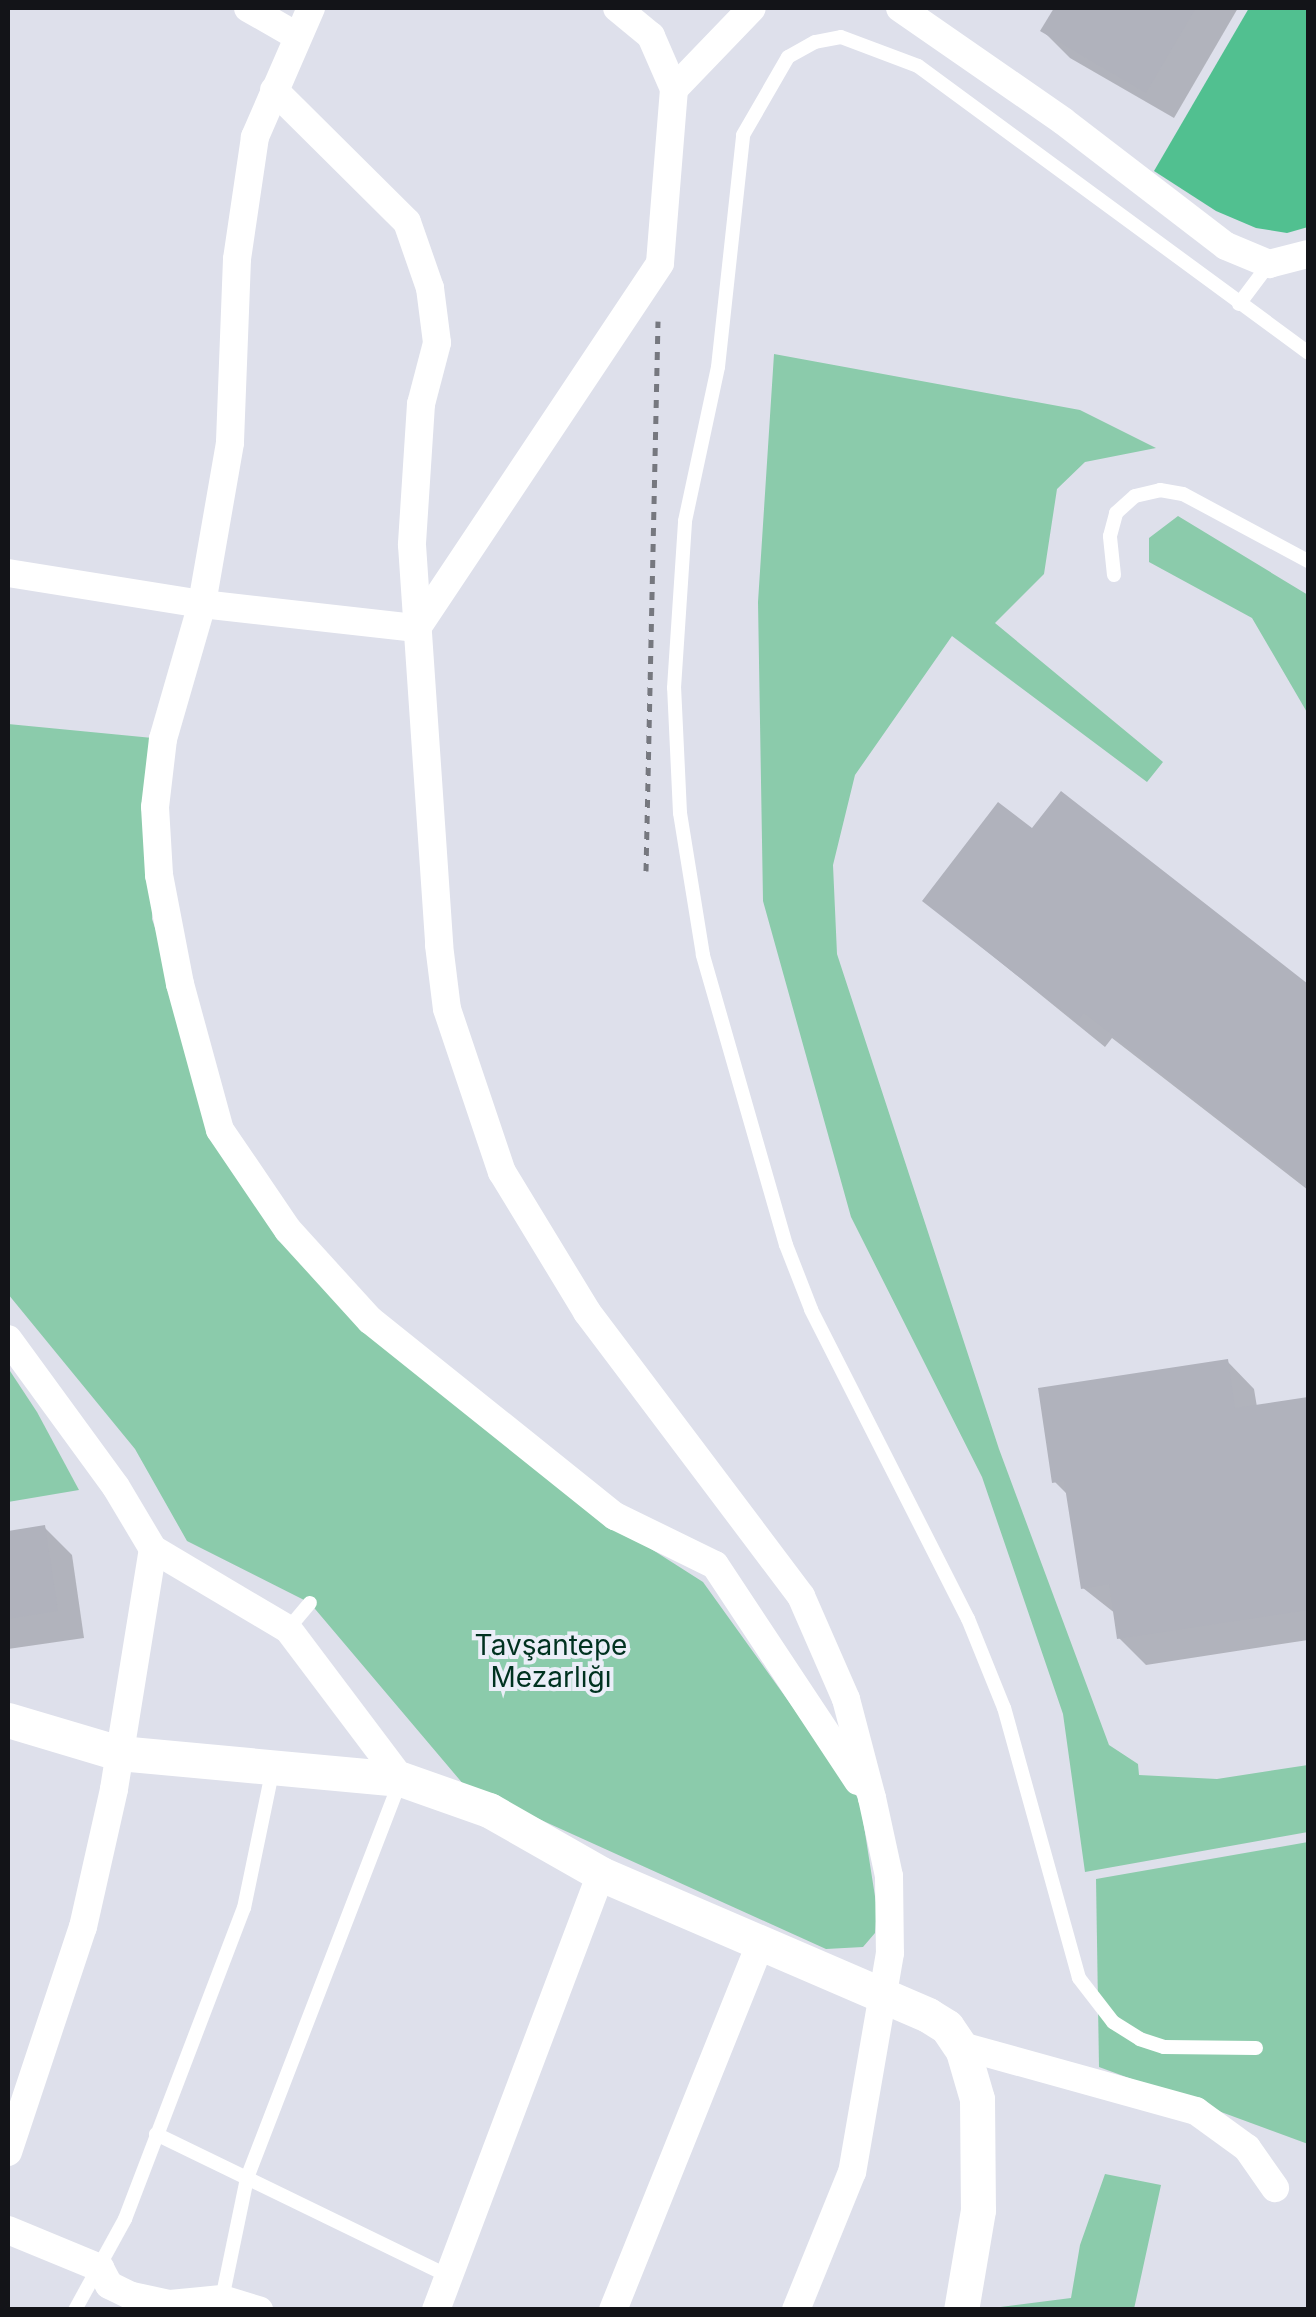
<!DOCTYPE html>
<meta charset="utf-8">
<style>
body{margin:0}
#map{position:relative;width:1316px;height:2317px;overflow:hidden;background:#dee0eb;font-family:Inter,sans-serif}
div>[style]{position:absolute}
.green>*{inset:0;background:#8bcbab}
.forest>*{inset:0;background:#51c090}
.shadow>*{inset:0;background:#0003}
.building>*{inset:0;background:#b0b2bc}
.path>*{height:5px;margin-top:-2.5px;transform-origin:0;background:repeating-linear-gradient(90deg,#76787f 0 8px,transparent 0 16px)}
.service>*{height:14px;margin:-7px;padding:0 7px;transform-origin:7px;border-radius:7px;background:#fff}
.minor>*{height:28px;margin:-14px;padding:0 14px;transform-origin:14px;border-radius:14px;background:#fff}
.tertiary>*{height:35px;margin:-17.5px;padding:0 17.5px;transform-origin:17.5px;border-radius:17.5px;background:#fff}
span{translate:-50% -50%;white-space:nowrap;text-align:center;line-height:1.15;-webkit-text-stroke:8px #ebeef8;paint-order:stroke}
.park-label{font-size:28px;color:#003220}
.frame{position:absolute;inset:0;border:10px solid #131418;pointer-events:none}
</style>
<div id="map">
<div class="green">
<i style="clip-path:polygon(774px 354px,1080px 410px,1156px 448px,1085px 462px,1057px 489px,1044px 574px,995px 623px,1163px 762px,1147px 782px,952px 636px,855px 775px,833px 865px,837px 954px,999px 1449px,1109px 1745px,1138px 1764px,1139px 1775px,1217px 1779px,1308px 1765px,1308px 1832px,1085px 1872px,1063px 1714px,982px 1477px,851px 1217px,763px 901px,758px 602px)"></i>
<i style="clip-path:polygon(1178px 516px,1308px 595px,1308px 714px,1252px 618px,1149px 562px,1149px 538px)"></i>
<i style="clip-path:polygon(8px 724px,163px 739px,152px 919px,204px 1071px,282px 1234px,623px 1531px,703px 1582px,860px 1801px,877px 1909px,875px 1933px,863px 1947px,826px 1949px,464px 1785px,310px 1603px,187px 1541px,135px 1449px,8px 1294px)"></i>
<i style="clip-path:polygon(8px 1368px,37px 1412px,79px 1490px,8px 1502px)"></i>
<i style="clip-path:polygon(1308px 1842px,1308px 2144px,1099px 2067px,1096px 1879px)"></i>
<i style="clip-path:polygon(1105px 2174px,1161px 2185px,1134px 2309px,985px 2309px,1071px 2298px,1080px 2245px)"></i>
</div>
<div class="forest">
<i style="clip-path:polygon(1249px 8px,1308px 8px,1308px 227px,1287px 233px,1256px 228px,1216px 211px,1154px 171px)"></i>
</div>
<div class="shadow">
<i style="clip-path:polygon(1057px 8px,1238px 8px,1174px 118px,1070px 58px,1043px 31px)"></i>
<i style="clip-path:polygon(1061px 795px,1308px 987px,1308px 1190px,1112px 1038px,1105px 1047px,925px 901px,1033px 832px)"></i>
<i style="clip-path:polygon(1227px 1361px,1254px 1389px,1257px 1407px,1308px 1399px,1308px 1640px,1146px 1665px,1119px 1638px,1116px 1614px,1083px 1588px,1069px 1496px,1055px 1482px)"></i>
<i style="clip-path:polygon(45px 1528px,72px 1555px,84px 1638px,8px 1649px,8px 1533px)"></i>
</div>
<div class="building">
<i style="clip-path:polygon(1054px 8px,1196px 8px,1146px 93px,1040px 31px)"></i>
<i style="clip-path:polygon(1061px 791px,1308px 984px,1308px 1187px,1084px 1013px,1077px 1022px,922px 901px,998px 802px,1032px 828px)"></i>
<i style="clip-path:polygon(1228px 1359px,1235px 1408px,1308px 1397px,1308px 1610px,1117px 1639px,1109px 1584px,1081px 1589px,1064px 1481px,1052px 1483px,1038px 1388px)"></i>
<i style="clip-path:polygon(45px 1525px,58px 1611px,8px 1619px,8px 1531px)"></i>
</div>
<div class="path">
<i style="left:646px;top:871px;width:550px;rotate:-88.75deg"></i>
</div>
<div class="service">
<i style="left:1239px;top:304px;width:50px;rotate:-53.1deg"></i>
<i style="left:1114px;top:575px;width:39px;rotate:-96deg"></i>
<i style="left:1110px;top:536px;width:24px;rotate:-75deg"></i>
<i style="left:1116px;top:513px;width:25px;rotate:-42deg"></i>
<i style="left:1135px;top:496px;width:26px;rotate:-13deg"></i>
<i style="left:1160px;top:490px;width:23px;rotate:10deg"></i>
<i style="left:1183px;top:494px;width:142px;rotate:28.2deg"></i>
<i style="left:288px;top:1629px;width:34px;rotate:-50deg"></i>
<i style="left:1256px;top:2048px;width:92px;rotate:-179.4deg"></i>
<i style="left:1164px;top:2047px;width:25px;rotate:-162deg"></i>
<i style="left:1140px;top:2039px;width:32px;rotate:-148deg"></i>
<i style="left:1113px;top:2022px;width:56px;rotate:-127.7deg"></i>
<i style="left:1079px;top:1978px;width:280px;rotate:-105.5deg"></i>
<i style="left:1004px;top:1708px;width:96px;rotate:-112deg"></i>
<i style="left:968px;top:1619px;width:347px;rotate:-116.9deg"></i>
<i style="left:811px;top:1309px;width:69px;rotate:-111.3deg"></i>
<i style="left:786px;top:1245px;width:302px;rotate:-106deg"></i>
<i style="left:703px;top:955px;width:144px;rotate:-99.2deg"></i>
<i style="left:680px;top:813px;width:125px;rotate:-92.7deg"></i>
<i style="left:674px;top:688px;width:167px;rotate:-86.2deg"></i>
<i style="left:685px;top:521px;width:157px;rotate:-77.9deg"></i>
<i style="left:718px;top:367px;width:233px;rotate:-83.8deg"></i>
<i style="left:743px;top:135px;width:90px;rotate:-60deg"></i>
<i style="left:788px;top:57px;width:31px;rotate:-29deg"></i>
<i style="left:815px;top:42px;width:26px;rotate:-11deg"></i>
<i style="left:841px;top:37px;width:82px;rotate:20.6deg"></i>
<i style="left:918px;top:66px;width:484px;rotate:36.3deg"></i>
<i style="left:156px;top:2134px;width:328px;rotate:25.9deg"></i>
<i style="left:222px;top:2299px;width:124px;rotate:-78.3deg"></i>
<i style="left:247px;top:2178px;width:428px;rotate:-68.9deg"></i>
<i style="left:75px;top:2310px;width:104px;rotate:-61.2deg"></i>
<i style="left:125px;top:2219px;width:333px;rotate:-69.1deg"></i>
<i style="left:244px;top:1908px;width:143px;rotate:-78.3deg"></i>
</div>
<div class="minor">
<i style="left:248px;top:8px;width:54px;rotate:29.9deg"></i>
<i style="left:311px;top:8px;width:141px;rotate:113.5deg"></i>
<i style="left:255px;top:137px;width:123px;rotate:98.4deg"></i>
<i style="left:237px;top:259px;width:184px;rotate:92.2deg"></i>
<i style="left:230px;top:443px;width:163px;rotate:99.9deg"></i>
<i style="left:202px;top:604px;width:141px;rotate:106.1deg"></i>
<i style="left:163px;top:739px;width:68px;rotate:96.7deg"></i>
<i style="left:155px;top:807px;width:68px;rotate:86.6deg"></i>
<i style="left:159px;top:875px;width:111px;rotate:79.1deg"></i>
<i style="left:180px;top:984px;width:151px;rotate:74.7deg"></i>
<i style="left:220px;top:1130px;width:121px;rotate:55.8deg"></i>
<i style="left:288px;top:1230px;width:122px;rotate:47.7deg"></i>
<i style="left:370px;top:1320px;width:314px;rotate:38.7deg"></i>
<i style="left:615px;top:1516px;width:111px;rotate:26.1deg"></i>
<i style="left:715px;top:1565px;width:259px;rotate:56.5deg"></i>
<i style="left:900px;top:8px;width:198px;rotate:34.7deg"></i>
<i style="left:1063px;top:121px;width:205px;rotate:37.5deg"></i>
<i style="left:1226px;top:246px;width:47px;rotate:22.7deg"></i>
<i style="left:1269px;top:264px;width:40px;rotate:-14.4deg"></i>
<i style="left:674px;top:89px;width:112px;rotate:-46.1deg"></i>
<i style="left:274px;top:90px;width:187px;rotate:44.8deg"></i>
<i style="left:407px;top:222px;width:70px;rotate:70.8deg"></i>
<i style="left:430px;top:288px;width:55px;rotate:82.7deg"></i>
<i style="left:437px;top:343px;width:63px;rotate:104.7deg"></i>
<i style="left:421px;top:404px;width:141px;rotate:93.7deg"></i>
<i style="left:412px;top:545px;width:401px;rotate:86.1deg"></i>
<i style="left:439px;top:945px;width:64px;rotate:82.9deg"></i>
<i style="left:447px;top:1009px;width:172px;rotate:71.4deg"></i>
<i style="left:502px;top:1172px;width:164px;rotate:58.7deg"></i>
<i style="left:587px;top:1312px;width:356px;rotate:53deg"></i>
<i style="left:801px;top:1596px;width:112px;rotate:66.4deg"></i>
<i style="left:846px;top:1699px;width:102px;rotate:75.3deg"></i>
<i style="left:872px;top:1798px;width:80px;rotate:77.7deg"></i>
<i style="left:889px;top:1876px;width:77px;rotate:89.3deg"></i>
<i style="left:890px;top:1953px;width:222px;rotate:99.8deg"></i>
<i style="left:852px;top:2172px;width:149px;rotate:112.1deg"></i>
<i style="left:8px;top:573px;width:196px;rotate:9.1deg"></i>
<i style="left:202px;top:604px;width:216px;rotate:6.4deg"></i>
<i style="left:417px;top:628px;width:438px;rotate:-56.3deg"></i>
<i style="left:660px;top:263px;width:175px;rotate:-85.4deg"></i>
<i style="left:674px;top:89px;width:58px;rotate:-113.5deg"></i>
<i style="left:651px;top:36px;width:44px;rotate:-140.5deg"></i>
<i style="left:8px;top:1339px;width:183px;rotate:53.9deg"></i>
<i style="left:116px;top:1487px;width:72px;rotate:59.2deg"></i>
<i style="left:153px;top:1549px;width:157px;rotate:30.7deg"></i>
<i style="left:288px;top:1629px;width:188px;rotate:53deg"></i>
<i style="left:958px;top:2045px;width:247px;rotate:15.5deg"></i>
<i style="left:1196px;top:2111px;width:63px;rotate:36deg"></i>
<i style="left:1247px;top:2148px;width:49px;rotate:55deg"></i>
<i style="left:8px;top:2152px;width:237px;rotate:-71.6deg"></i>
<i style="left:83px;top:1927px;width:141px;rotate:-77.3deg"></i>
<i style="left:114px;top:1789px;width:243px;rotate:-80.8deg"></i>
<i style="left:8px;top:2230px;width:100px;rotate:22.4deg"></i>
<i style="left:100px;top:2268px;width:19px;rotate:62deg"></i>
<i style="left:109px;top:2285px;width:25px;rotate:26deg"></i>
<i style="left:132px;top:2296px;width:39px;rotate:12deg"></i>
<i style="left:170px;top:2304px;width:52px;rotate:-5.5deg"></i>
<i style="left:222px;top:2299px;width:39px;rotate:17deg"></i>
<i style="left:436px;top:2310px;width:466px;rotate:-69.3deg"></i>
<i style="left:613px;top:2310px;width:393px;rotate:-68.1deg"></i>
</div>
<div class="tertiary">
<i style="left:8px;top:1720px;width:116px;rotate:16.6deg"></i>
<i style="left:119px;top:1753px;width:283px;rotate:5.3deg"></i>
<i style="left:401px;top:1779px;width:93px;rotate:19.4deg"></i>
<i style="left:489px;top:1810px;width:129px;rotate:29.7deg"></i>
<i style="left:601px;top:1874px;width:356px;rotate:23.3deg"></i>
<i style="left:928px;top:2015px;width:22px;rotate:32deg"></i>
<i style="left:947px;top:2027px;width:29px;rotate:56deg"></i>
<i style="left:963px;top:2051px;width:50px;rotate:73.7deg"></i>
<i style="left:977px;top:2099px;width:111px;rotate:89.5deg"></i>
<i style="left:978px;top:2210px;width:101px;rotate:99.6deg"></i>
</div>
<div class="park-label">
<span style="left:551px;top:1661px">Tavşantepe<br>Mezarlığı</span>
</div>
<div class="frame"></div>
</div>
